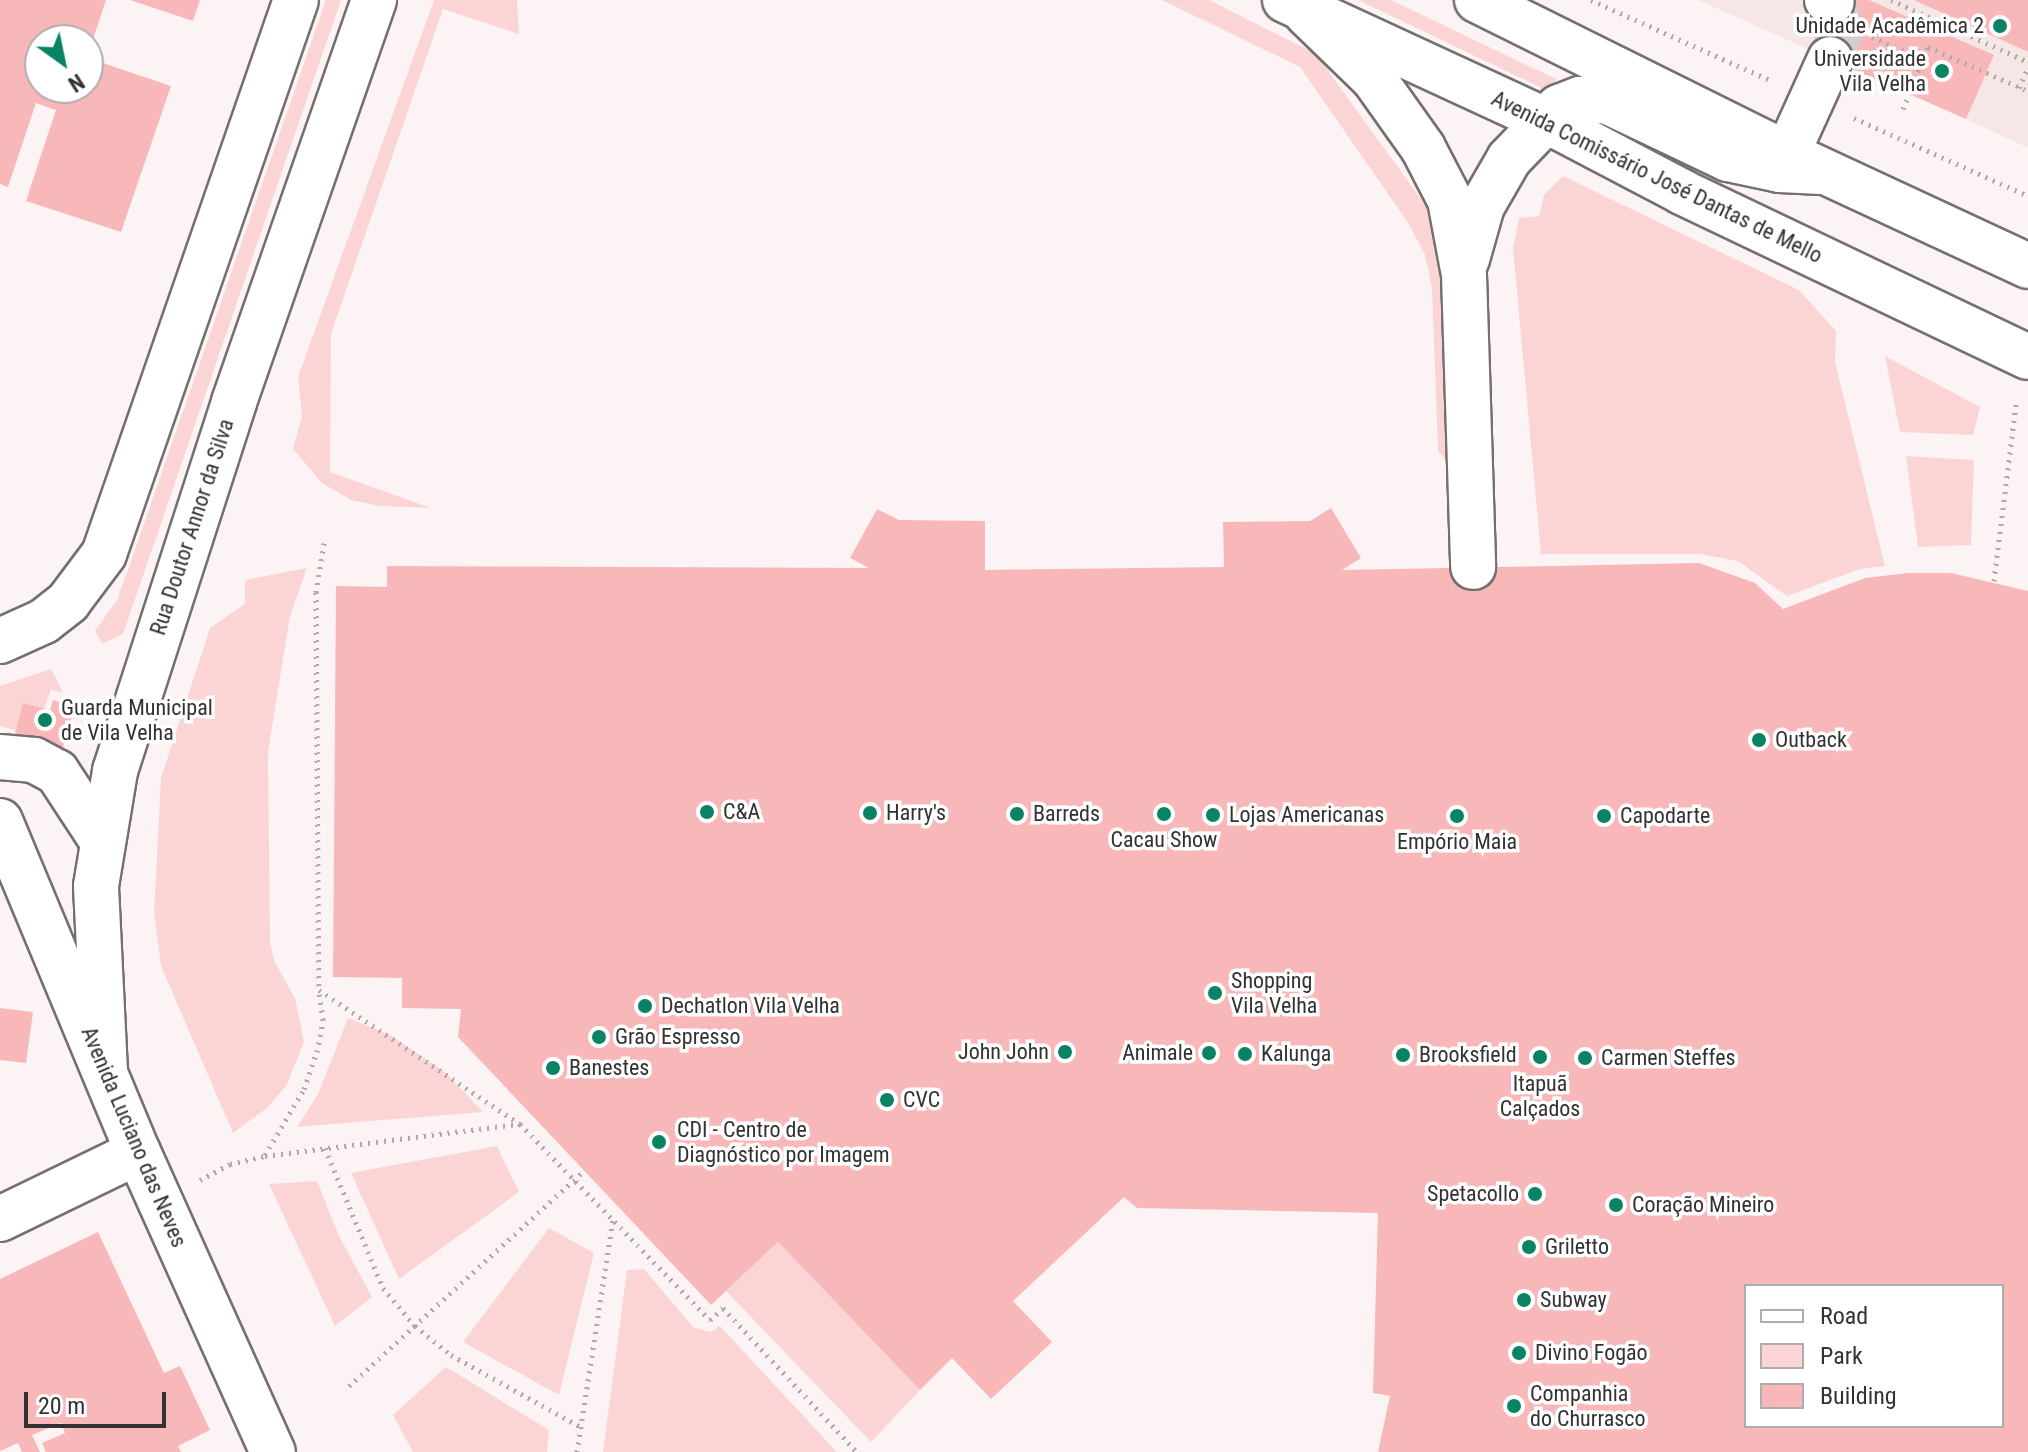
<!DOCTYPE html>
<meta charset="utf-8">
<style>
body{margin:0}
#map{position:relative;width:2028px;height:1452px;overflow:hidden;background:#fcf4f4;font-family:"Roboto Condensed",sans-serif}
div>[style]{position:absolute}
.built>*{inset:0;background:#f7e6e6}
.green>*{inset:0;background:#fbd5d5}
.building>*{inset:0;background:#f8b8b9}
.minor-tunnel>*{height:44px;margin-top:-22px;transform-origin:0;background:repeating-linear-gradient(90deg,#d4cdcd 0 44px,transparent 0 66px)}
.path>*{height:5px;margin-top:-2.5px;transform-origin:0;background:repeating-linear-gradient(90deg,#afa9a9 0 2px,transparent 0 8px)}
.roads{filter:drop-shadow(2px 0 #766f6f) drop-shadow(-2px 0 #766f6f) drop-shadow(0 2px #766f6f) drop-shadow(0 -2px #766f6f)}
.minor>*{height:44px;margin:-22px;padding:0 22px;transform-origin:22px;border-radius:22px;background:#fff}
.major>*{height:44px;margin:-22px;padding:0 22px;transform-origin:22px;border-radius:22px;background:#fff}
.dots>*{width:22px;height:22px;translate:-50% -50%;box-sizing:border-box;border:4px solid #fff;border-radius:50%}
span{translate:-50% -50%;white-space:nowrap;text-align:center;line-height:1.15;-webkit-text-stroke:7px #fff;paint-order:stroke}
.poi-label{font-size:22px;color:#343131}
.right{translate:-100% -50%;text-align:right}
.left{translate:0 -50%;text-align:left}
.street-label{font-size:22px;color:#343131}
.legend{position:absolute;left:1744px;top:1284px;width:260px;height:144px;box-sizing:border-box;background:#fff;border:2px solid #aeadad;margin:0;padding:10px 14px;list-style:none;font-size:24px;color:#343131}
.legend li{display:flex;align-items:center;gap:16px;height:40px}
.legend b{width:40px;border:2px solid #aeadad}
.north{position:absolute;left:24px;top:24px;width:80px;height:80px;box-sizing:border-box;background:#fff;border:2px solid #aeadad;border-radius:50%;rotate:147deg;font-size:22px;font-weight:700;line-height:32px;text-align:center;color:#343131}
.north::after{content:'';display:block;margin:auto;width:28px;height:36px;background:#098363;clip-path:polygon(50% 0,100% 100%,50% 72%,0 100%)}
.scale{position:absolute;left:24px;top:1392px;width:142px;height:36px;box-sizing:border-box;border:4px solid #343131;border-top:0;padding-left:10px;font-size:24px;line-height:28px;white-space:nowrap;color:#343131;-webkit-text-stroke:6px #fff;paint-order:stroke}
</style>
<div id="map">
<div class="built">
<i style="clip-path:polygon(1698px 0,2028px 0,2028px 148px,1966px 119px)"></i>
</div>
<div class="green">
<i style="clip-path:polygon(326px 0,341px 0,123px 634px,102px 644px,95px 631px,117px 600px,129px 567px)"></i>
<i style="clip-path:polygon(434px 0,517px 0,519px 34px,443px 9px,331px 334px,330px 472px,431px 508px,380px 506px,351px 500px,322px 483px,293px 449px,302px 416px,298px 377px)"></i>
<i style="clip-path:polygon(1162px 0,1209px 0,1316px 54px,1436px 220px,1449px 251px,1458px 474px,1438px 451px,1432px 288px,1425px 255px,1409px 224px,1300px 67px)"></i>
<i style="clip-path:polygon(1358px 0,1391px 0,1556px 79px,1550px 92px)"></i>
<i style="clip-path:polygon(1563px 176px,1799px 290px,1836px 331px,1835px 362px,1885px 566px,1860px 569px,1787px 596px,1738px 561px,1700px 554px,1541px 554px,1513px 248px,1519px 218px,1539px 216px,1544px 195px)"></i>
<i style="clip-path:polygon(1885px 356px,1980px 407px,1973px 435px,1900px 432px)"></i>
<i style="clip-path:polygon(1906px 456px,1974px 460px,1971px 545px,1918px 547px)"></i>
<i style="clip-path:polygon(307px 568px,290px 616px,268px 752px,270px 941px,274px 961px,295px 998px,304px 1042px,286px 1086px,267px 1108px,233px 1133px,161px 966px,154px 913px,161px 778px,210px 628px,245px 604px,245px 580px)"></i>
<i style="clip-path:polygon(51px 669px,63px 693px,51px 690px,44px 709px,23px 703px,16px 730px,0 726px,0 686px)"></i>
<i style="clip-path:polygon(348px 1018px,390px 1035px,445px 1072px,483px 1112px,297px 1127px,318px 1094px)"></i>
<i style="clip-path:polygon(497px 1146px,519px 1192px,399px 1279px,351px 1173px)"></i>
<i style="clip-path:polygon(317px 1181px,339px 1236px,372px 1297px,335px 1326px,269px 1184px)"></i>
<i style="clip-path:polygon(549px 1228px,594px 1253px,559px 1395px,463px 1342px)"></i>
<i style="clip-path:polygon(778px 1242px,920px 1390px,871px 1442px,726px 1291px)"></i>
<i style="clip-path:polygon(644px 1269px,693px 1327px,710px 1332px,720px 1326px,837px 1452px,603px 1452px,627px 1270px)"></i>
<i style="clip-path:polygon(446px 1367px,549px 1430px,547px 1452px,413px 1452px,393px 1415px)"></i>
</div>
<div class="building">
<i style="clip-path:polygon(0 0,106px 0,89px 51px,88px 40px,40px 40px,40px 88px,88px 88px,88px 58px,171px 86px,121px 232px,26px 201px,56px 110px,36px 103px,8px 187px,0 184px)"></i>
<i style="clip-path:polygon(130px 0,200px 0,193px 21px)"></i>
<i style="clip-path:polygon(1833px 0,1869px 0,1994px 55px,1966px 119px,1811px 51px)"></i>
<i style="clip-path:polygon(1914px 0,2028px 0,2028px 52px)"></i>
<i style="clip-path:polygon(evenodd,1331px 508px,1361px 558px,1342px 570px,1699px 563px,1755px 583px,1783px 609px,1865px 578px,1908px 573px,1951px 573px,2028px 591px,2028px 1452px,1378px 1452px,1390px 1396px,1373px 1393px,1378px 1213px,1137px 1208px,1124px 1197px,1013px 1301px,1052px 1342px,991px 1399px,952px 1358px,920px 1390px,778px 1242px,711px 1305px,458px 1037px,461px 1009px,402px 1008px,402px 978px,333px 977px,336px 586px,387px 587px,387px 566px,869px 568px,850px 558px,877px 509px,899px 520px,985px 521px,985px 570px,1224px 567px,1223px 522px,1310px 521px,1331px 508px,1746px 1286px,2002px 1286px,2002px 1426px,1746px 1426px,1746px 1286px)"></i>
<i style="clip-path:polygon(53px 700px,75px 706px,59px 761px,11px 748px,23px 703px,50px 710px)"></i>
<i style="clip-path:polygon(0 1008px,33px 1012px,26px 1063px,0 1060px)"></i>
<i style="clip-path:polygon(98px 1232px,164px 1373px,180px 1366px,210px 1430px,178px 1446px,181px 1452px,46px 1452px,42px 1443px,65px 1433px,61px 1423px,32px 1435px,40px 1452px,22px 1452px,18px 1443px,0 1451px,0 1279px)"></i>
</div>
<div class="minor-tunnel">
<i style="left:1830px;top:59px;width:34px;rotate:-69deg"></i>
<i style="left:1842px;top:27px;width:27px;rotate:-112deg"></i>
</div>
<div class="path">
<i style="left:1591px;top:0;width:198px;rotate:24.1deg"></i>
<i style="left:1891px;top:0;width:150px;rotate:24.3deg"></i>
<i style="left:1872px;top:37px;width:56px;rotate:23.3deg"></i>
<i style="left:2019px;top:88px;width:23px;rotate:-67deg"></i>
<i style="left:1903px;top:109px;width:67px;rotate:-68deg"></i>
<i style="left:1928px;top:47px;width:109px;rotate:23.7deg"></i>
<i style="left:1854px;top:118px;width:191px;rotate:24.1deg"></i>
<i style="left:324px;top:543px;width:50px;rotate:99.3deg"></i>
<i style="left:316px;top:592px;width:398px;rotate:89.6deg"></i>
<i style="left:319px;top:990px;width:242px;rotate:33.7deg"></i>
<i style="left:520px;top:1124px;width:273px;rotate:45.9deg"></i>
<i style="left:710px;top:1320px;width:18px;rotate:-43deg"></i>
<i style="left:723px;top:1308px;width:197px;rotate:47.1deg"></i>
<i style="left:1994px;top:581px;width:178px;rotate:-82.9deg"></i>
<i style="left:325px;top:1148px;width:152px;rotate:67.5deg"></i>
<i style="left:383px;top:1288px;width:50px;rotate:49.9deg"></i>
<i style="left:415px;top:1326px;width:46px;rotate:38.9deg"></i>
<i style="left:451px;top:1355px;width:149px;rotate:29deg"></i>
<i style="left:265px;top:1155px;width:77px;rotate:-59.4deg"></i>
<i style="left:304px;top:1089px;width:39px;rotate:-71deg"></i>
<i style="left:317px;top:1052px;width:33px;rotate:-79deg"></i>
<i style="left:323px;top:1020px;width:29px;rotate:-98deg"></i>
<i style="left:200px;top:1180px;width:34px;rotate:-28deg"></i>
<i style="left:230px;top:1164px;width:36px;rotate:-13deg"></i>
<i style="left:265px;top:1156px;width:256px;rotate:-7.2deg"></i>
<i style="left:349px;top:1386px;width:320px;rotate:-42.5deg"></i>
<i style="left:577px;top:1452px;width:235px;rotate:-81.2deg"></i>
</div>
<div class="roads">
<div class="minor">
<i style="left:1827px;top:0;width:5px;rotate:22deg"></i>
<i style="left:1307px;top:14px;width:93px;rotate:44.1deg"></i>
<i style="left:1374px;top:79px;width:85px;rotate:54.6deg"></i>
<i style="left:1423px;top:148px;width:59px;rotate:62.6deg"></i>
<i style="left:1450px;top:200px;width:76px;rotate:79.4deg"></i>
<i style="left:1464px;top:275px;width:292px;rotate:88.2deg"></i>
<i style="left:1787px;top:154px;width:104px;rotate:-65.6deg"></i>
<i style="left:1467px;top:259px;width:55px;rotate:-74.2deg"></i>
<i style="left:1482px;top:206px;width:54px;rotate:-60.1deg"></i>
<i style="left:1509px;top:159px;width:72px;rotate:-46.1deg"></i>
<i style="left:1559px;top:107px;width:22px;rotate:-21deg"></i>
<i style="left:1580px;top:99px;width:28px;rotate:6deg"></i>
<i style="left:1608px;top:102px;width:133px;rotate:25.4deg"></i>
<i style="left:1728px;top:159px;width:53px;rotate:11.9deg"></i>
<i style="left:1780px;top:170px;width:41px;rotate:2.8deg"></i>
<i style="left:0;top:757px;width:34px;rotate:5deg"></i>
<i style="left:34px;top:760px;width:26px;rotate:28deg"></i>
<i style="left:57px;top:772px;width:80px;rotate:56.7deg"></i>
<i style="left:0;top:1219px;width:153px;rotate:-25.9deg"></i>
</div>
<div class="major">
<i style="left:1285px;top:0;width:289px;rotate:24.8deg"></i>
<i style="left:1547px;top:121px;width:153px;rotate:27.7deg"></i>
<i style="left:1682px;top:192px;width:383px;rotate:25.5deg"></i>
<i style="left:1477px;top:0;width:346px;rotate:26.4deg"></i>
<i style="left:1787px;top:154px;width:266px;rotate:24.9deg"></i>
<i style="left:0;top:641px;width:48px;rotate:-24.4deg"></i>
<i style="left:44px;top:621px;width:31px;rotate:-38deg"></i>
<i style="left:68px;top:602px;width:60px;rotate:-53.1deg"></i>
<i style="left:104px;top:554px;width:586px;rotate:-70.89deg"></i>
<i style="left:0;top:821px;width:359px;rotate:67.4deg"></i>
<i style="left:138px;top:1152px;width:329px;rotate:65.8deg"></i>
<i style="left:105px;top:1071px;width:185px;rotate:-92.8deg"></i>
<i style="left:96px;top:886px;width:117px;rotate:-80.6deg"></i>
<i style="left:115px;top:771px;width:388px;rotate:-72.1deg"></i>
<i style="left:234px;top:402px;width:426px;rotate:-70.8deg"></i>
</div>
</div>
<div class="dots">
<i style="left:2000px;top:26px;background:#098363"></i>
<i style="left:1942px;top:71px;background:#098363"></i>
<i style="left:45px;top:720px;background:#098363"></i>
<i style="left:1759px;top:740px;background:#098363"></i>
<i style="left:707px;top:812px;background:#098363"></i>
<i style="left:870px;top:813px;background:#098363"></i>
<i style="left:1017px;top:814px;background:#098363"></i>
<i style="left:1164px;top:814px;background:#098363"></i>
<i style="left:1213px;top:815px;background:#098363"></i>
<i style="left:1457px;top:816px;background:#098363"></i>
<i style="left:1604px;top:816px;background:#098363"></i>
<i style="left:1215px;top:993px;background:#098363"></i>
<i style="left:645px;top:1006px;background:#098363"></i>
<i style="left:599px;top:1037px;background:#098363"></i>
<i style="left:1065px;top:1052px;background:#098363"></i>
<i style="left:1209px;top:1053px;background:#098363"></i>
<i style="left:1245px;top:1054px;background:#098363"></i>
<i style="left:1403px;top:1055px;background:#098363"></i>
<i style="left:1540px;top:1057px;background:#098363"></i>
<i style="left:1585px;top:1058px;background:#098363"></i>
<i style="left:553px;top:1068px;background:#098363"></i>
<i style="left:887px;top:1100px;background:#098363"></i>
<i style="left:659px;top:1142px;background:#098363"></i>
<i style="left:1535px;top:1194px;background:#098363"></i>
<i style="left:1616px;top:1205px;background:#098363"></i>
<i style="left:1529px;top:1247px;background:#098363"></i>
<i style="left:1524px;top:1300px;background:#098363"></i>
<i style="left:1519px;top:1353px;background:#098363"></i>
<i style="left:1514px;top:1406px;background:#098363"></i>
</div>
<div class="poi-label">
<span class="right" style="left:1984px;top:26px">Unidade Acadêmica 2</span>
<span class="right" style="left:1926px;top:71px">Universidade<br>Vila Velha</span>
<span class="left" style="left:61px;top:720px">Guarda Municipal<br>de Vila Velha</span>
<span class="left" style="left:1775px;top:740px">Outback</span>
<span class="left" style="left:723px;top:812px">C&amp;A</span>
<span class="left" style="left:886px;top:813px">Harry's</span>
<span class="left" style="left:1033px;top:814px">Barreds</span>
<span class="left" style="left:1229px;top:815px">Lojas Americanas</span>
<span class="left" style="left:1620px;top:816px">Capodarte</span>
<span style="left:1164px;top:840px">Cacau Show</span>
<span style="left:1457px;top:842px">Empório Maia</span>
<span class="left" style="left:1231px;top:993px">Shopping<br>Vila Velha</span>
<span class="left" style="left:661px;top:1006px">Dechatlon Vila Velha</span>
<span class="left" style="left:615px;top:1037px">Grão Espresso</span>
<span class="right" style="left:1049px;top:1052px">John John</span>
<span class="right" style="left:1193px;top:1053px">Animale</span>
<span class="left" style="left:1261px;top:1054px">Kalunga</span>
<span class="left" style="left:1419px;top:1055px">Brooksfield</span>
<span class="left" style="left:1601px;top:1058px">Carmen Steffes</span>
<span class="left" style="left:569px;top:1068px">Banestes</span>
<span style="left:1540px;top:1096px">Itapuã<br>Calçados</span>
<span class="left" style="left:903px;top:1100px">CVC</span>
<span class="left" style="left:677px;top:1142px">CDI - Centro de<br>Diagnóstico por Imagem</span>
<span class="right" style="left:1519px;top:1194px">Spetacollo</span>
<span class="left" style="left:1632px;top:1205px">Coração Mineiro</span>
<span class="left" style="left:1545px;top:1247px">Griletto</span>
<span class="left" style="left:1540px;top:1300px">Subway</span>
<span class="left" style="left:1535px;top:1353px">Divino Fogão</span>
<span class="left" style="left:1530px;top:1406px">Companhia<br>do Churrasco</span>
</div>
<div class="street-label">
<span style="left:1657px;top:177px;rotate:26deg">Avenida Comissário José Dantas de Mello</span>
<span style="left:192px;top:527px;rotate:-72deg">Rua Doutor Annor da Silva</span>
<span style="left:134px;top:1137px;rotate:67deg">Avenida Luciano das Neves</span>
</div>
<ul class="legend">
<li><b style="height:10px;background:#fff"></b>Road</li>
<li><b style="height:22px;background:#fbd5d5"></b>Park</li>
<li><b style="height:22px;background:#f8b8b9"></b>Building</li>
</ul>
<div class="north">N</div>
<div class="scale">20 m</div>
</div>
